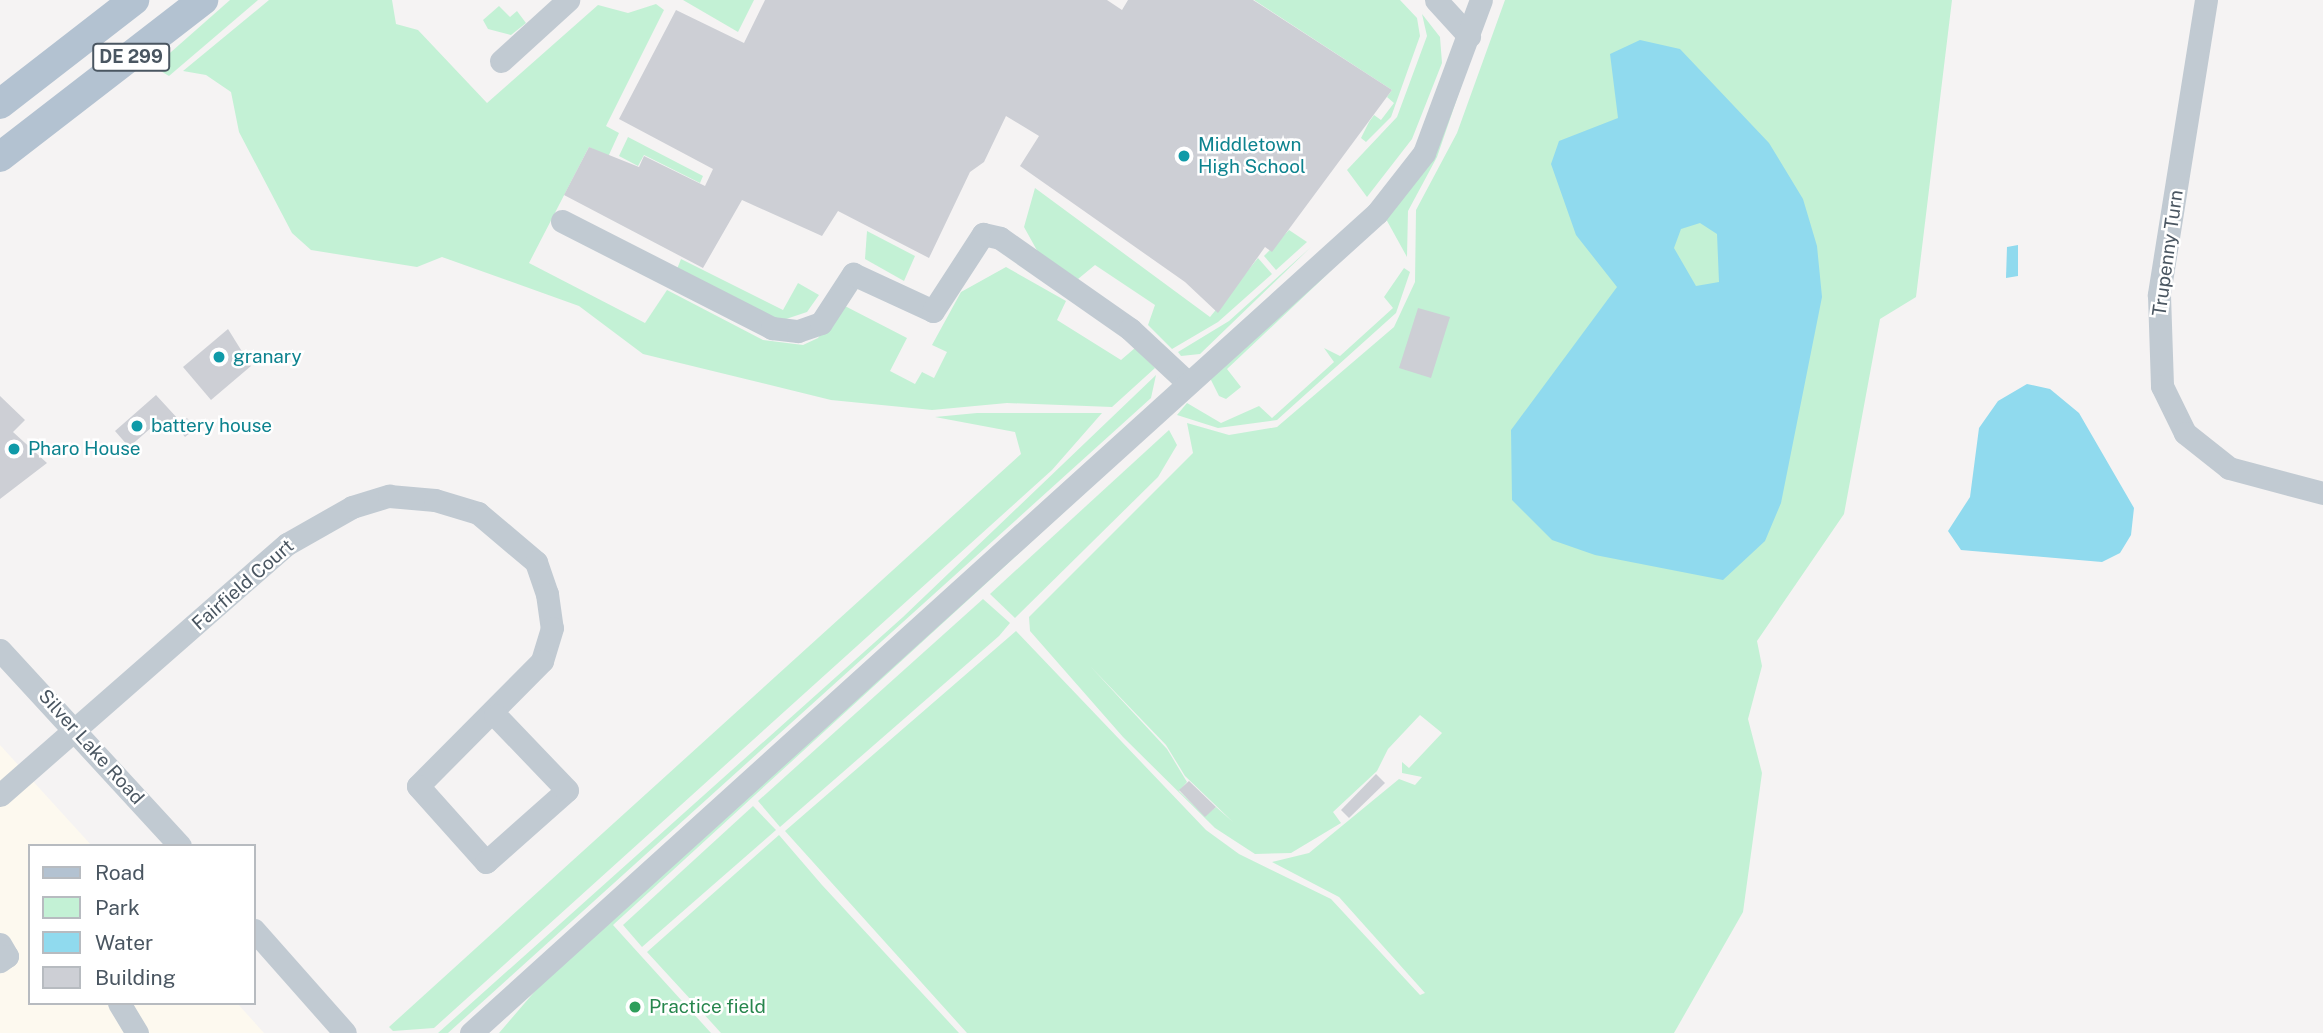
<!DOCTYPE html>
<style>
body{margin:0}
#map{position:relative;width:2323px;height:1033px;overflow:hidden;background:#f5f3f3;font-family:"Public Sans",sans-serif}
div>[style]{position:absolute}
.commercial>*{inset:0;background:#fdf9ef}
.green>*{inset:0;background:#c3f1d5}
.water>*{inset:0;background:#90daee}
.building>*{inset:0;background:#cdcfd5}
.minor>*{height:23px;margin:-11.5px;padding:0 11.5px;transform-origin:11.5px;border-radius:11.5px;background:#c1cad2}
.major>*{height:30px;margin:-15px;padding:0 15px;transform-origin:15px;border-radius:15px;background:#b3c2d1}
.dots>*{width:19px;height:19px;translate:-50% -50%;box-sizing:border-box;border:4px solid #fff;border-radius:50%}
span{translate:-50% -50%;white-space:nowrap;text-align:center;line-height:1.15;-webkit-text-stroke:5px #fff;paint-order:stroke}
.shield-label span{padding:2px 5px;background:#fff;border:2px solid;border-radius:5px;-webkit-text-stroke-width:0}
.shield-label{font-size:18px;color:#4a5661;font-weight:700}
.culture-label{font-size:19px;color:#0d838f}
.left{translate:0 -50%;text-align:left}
.street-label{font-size:19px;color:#4a5661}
.leisure-label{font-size:19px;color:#27864d}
.legend{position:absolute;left:28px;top:844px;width:228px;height:161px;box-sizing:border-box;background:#fff;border:2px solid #b7bbc0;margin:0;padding:9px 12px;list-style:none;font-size:21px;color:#4a5661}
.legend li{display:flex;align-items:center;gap:14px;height:35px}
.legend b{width:35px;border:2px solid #b7bbc0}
</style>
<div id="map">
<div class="commercial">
<i style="clip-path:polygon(0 745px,92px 846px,30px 846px,30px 1003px,237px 1003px,264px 1033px,0 1033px)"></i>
</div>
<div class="green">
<i style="clip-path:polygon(230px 0,258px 0,169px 76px,154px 67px)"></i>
<i style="clip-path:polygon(269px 0,392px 0,396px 24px,418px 30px,487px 103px,598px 5px,628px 13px,656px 4px,664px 10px,606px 126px,619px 133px,608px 157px,589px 147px,529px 263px,645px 323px,667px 290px,763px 340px,803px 345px,818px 338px,843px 305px,907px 338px,890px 371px,915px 384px,922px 372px,934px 378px,947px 352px,932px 345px,961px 292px,1006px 267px,1066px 301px,1057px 320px,1121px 360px,1135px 348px,1155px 368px,1112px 407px,1007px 403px,932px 410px,831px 400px,643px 354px,579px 306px,442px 257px,417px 267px,311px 250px,292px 233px,239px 132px,231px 92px,206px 75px,183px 71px)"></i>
<i style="clip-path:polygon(683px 0,754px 0,738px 32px)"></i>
<i style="clip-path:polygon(1254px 0,1400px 0,1417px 18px,1420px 36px,1391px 117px,1366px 142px,1361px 138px,1369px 122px,1374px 115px,1381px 120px,1394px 103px,1387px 97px,1392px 90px)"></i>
<i style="clip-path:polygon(evenodd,1505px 0,1952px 0,1916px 297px,1880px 319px,1844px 514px,1757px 641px,1762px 666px,1748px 719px,1762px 773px,1743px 912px,1674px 1033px,967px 1033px,785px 831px,1016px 631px,1206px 830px,1239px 854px,1331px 899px,1420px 995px,1425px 993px,1339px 897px,1272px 862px,1309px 853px,1399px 779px,1415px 785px,1422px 777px,1402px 773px,1402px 762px,1409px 768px,1442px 733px,1420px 715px,1388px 749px,1377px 771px,1333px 812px,1341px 823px,1291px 853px,1255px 854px,1215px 828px,1123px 737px,1030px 631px,1029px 617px,1193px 453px,1187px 423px,1229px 435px,1277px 427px,1394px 327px,1415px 282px,1416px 210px,1457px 133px,1505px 0,1090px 666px,1166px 745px,1185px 776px,1233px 822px,1216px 807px,1205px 816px,1179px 791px,1187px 782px,1167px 749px,1090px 666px)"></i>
<i style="clip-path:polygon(499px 6px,510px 17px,517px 11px,526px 23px,511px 35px,488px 29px,483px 20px)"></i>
<i style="clip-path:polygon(1422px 14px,1440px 37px,1442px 63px,1412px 139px,1367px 197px,1347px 170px,1397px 117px,1427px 36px)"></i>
<i style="clip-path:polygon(1463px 81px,1437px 157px,1408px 211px,1407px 257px,1386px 219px,1426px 167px)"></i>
<i style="clip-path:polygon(628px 137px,703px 176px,700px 183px,644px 155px,638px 166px,619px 156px)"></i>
<i style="clip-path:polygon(1035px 188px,1210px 317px,1258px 258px,1272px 274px,1218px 322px,1172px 349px,1148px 325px,1155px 305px,1095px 265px,1078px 279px,1039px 254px,1024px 227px)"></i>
<i style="clip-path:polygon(1289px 230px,1307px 242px,1276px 270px,1264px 256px)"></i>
<i style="clip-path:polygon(867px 231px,915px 256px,904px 281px,865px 259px)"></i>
<i style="clip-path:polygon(1311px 247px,1200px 354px,1181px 356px,1178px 352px,1229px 321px)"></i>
<i style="clip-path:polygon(681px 259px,783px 310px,798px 283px,819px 295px,807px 312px,780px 321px,677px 269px)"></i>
<i style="clip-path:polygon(1334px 268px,1227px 369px,1241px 387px,1226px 399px,1219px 396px,1210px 378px)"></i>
<i style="clip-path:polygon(1404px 268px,1410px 272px,1396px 313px,1277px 420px,1218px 428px,1177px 415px,1187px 403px,1221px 423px,1259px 406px,1272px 418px,1334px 362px,1324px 348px,1340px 356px,1393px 308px,1384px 297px)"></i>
<i style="clip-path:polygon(1156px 375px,1151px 398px,448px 1033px,438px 1033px,903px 617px)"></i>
<i style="clip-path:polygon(977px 413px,1102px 413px,1052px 470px,434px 1028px,393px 1031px,389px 1027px,1021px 454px,1015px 432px,935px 417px)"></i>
<i style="clip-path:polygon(1158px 426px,613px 925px,711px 1033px,499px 1033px,542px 983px)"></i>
<i style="clip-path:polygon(1169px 430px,1177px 445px,1158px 477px,1015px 618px,990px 594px)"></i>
<i style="clip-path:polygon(983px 599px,1010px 623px,999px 636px,780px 827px,758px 801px)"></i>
<i style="clip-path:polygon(753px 806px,776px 830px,642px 947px,623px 925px)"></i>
<i style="clip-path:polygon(779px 835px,822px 885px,959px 1033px,721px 1033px,692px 1001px,647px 952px)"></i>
</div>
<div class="water">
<i style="clip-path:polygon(evenodd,1640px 40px,1680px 49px,1769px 143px,1803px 199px,1817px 246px,1822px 297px,1781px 503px,1765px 541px,1723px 580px,1595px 555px,1552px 540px,1512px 500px,1511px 430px,1617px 287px,1576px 235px,1551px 164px,1559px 141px,1618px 118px,1610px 54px,1640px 40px,1700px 223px,1717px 234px,1719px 282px,1696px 286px,1674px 248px,1681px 229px,1700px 223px)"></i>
<i style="clip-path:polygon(2018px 245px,2018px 276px,2006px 278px,2007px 247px)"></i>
<i style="clip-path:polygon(2027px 384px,2050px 389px,2079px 413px,2134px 508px,2131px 535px,2120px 553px,2102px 562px,1961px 550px,1948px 531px,1970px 497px,1979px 428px,1998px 401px)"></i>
</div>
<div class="building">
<i style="clip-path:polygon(765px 0,1107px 0,1122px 10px,1128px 0,1253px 0,1392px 90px,1272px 252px,1265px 247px,1218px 313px,1185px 282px,1020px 166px,1039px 136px,1006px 116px,984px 162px,970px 172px,929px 258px,838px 211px,822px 236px,742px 200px,703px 268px,564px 195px,589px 147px,639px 167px,644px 156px,705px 186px,713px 169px,619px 119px,676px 10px,744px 43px)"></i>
<i style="clip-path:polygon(1418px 308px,1450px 317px,1431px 378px,1399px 368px)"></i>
<i style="clip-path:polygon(228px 329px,251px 366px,211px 400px,183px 367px)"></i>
<i style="clip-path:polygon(156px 395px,179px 420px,167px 431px,159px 421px,129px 447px,115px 431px)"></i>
<i style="clip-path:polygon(0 396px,25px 420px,13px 432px,47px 463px,0 499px)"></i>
<i style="clip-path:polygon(187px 418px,195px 429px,185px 437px,177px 427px)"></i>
<i style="clip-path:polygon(1376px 774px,1385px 783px,1349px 818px,1341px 810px)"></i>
<i style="clip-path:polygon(1189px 781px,1216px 807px,1205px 817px,1179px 790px)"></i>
</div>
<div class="minor">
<i style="left:1436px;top:0;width:49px;rotate:47.5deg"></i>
<i style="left:2206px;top:0;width:299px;rotate:99.1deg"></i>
<i style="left:2159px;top:295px;width:91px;rotate:88.1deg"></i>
<i style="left:2162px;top:386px;width:52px;rotate:63.9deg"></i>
<i style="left:2185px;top:433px;width:56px;rotate:38.5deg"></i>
<i style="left:2229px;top:468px;width:97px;rotate:14.9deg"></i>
<i style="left:501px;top:61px;width:91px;rotate:-42.3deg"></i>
<i style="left:562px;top:221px;width:236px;rotate:27deg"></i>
<i style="left:772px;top:328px;width:26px;rotate:7deg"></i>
<i style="left:798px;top:331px;width:24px;rotate:-19deg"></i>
<i style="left:821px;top:323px;width:59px;rotate:-56.9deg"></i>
<i style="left:853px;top:274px;width:88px;rotate:24.8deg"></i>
<i style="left:933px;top:311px;width:92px;rotate:-57deg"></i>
<i style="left:983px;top:234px;width:17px;rotate:13deg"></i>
<i style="left:1000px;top:238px;width:159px;rotate:35deg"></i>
<i style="left:1130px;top:329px;width:78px;rotate:42.9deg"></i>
<i style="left:0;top:650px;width:266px;rotate:47.4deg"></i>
<i style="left:0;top:795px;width:381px;rotate:-41.2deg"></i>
<i style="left:287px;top:544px;width:75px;rotate:-29.6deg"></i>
<i style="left:352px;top:507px;width:39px;rotate:-17deg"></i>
<i style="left:389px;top:496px;width:46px;rotate:5deg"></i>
<i style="left:435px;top:500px;width:45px;rotate:16.8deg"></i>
<i style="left:478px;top:513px;width:76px;rotate:40.2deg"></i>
<i style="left:536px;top:562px;width:34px;rotate:71deg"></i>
<i style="left:547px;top:594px;width:34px;rotate:82deg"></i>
<i style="left:552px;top:628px;width:34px;rotate:107deg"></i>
<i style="left:542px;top:661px;width:176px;rotate:134.8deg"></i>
<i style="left:418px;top:786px;width:102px;rotate:48.2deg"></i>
<i style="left:486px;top:862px;width:108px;rotate:-41.6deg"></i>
<i style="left:567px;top:790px;width:104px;rotate:-133.8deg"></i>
<i style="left:254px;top:930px;width:137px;rotate:48.5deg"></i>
<i style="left:0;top:944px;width:14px;rotate:60deg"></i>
<i style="left:7px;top:956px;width:9px;rotate:144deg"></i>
<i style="left:119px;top:1003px;width:35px;rotate:59deg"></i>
<i style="left:471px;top:1033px;width:1222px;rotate:-42.15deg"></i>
<i style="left:1377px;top:213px;width:76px;rotate:-51.9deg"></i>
<i style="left:1424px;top:153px;width:163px;rotate:-69.6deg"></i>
</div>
<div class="major">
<i style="left:0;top:104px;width:170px;rotate:-37.8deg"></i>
<i style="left:0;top:157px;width:257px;rotate:-37.7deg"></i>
</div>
<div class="dots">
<i style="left:1184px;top:156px;background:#0f9aa8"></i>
<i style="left:219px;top:357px;background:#0f9aa8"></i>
<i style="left:137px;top:426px;background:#0f9aa8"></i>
<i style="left:14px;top:449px;background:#0f9aa8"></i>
<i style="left:635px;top:1007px;background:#2e9e5b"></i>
</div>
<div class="shield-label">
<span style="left:131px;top:57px">DE 299</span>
</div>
<div class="culture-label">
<span class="left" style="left:1198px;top:156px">Middletown<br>High School</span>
<span class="left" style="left:233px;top:357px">granary</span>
<span class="left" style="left:151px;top:426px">battery house</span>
<span class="left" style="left:28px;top:449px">Pharo House</span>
</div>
<div class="street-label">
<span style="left:2168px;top:253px;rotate:-82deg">Trupenny Turn</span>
<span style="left:243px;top:585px;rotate:-41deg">Fairfield Court</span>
<span style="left:91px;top:747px;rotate:48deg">Silver Lake Road</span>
</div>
<div class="leisure-label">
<span class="left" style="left:649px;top:1007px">Practice field</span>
</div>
<ul class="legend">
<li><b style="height:9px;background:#b3c2d1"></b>Road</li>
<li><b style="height:19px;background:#c3f1d5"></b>Park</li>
<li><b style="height:19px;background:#90daee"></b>Water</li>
<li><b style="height:19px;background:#cdcfd5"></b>Building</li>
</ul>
</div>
